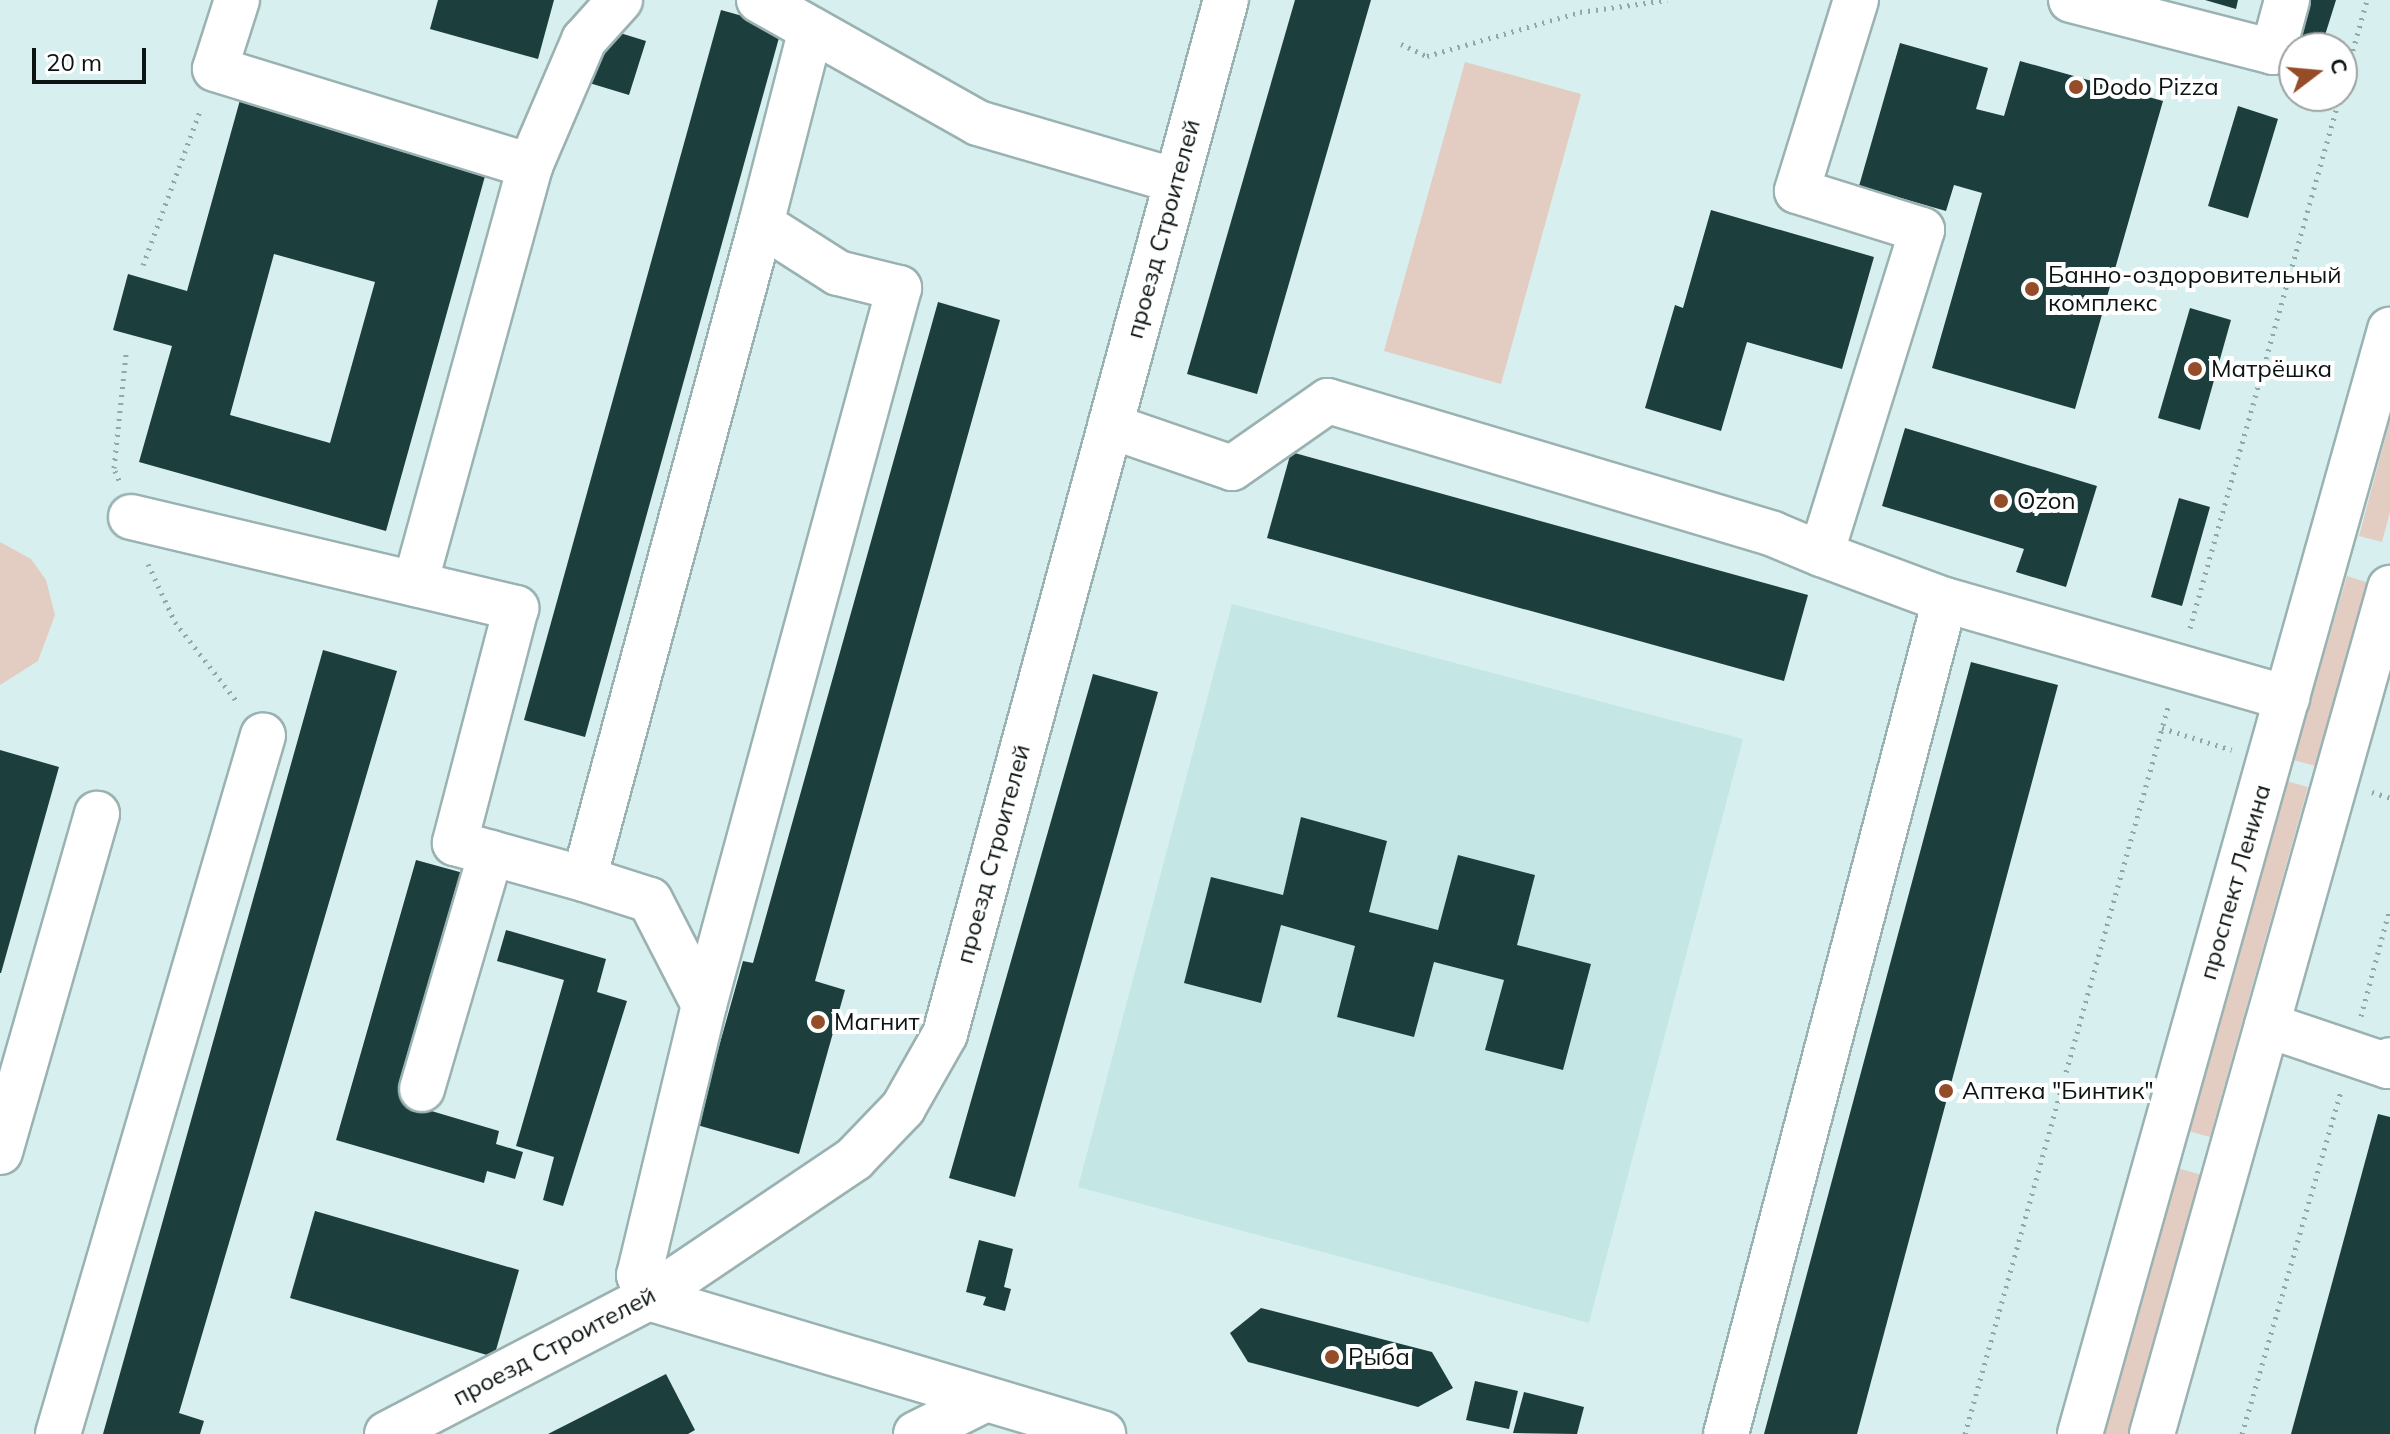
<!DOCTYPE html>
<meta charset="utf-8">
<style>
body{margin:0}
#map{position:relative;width:2390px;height:1434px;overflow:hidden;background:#d7f0ef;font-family:Mulish,sans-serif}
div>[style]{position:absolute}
.built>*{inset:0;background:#c4e7e5}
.green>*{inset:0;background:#e3ccc2}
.building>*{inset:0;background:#1c3e3d}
.path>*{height:5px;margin-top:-2.5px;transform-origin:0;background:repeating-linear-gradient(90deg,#93a7a6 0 2px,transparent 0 8px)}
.roads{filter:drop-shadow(2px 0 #9ab2b1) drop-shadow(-2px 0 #9ab2b1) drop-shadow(0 2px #9ab2b1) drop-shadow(0 -2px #9ab2b1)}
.minor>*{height:44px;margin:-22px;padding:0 22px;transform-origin:22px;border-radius:22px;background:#fff}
.major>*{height:44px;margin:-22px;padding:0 22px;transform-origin:22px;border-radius:22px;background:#fff}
.dots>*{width:22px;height:22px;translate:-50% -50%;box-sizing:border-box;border:4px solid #fff;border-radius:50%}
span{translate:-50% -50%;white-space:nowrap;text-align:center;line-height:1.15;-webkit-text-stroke:8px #fff;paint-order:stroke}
.poi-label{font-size:24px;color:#0b1413}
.left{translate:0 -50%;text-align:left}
.street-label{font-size:24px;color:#0b1413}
.north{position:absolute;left:2278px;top:32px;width:80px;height:80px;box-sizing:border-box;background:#fff;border:2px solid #9da1a1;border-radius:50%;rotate:74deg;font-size:22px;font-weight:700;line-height:32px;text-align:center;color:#0b1413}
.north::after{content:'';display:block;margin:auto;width:28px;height:36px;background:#954d29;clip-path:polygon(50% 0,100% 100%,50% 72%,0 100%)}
.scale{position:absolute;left:32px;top:48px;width:114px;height:36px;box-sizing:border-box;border:4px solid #0b1413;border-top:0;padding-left:10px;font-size:24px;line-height:28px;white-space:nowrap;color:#0b1413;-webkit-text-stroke:6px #fff;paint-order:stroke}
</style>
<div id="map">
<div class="built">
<i style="clip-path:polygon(1232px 604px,1743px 739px,1589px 1323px,1078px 1187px)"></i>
</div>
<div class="green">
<i style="clip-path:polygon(1465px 62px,1581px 94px,1501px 384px,1384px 351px)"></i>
<i style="clip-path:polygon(2390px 420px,2390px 512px,2382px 542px,2359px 536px)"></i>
<i style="clip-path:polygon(0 542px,31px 559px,46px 580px,55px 615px,38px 661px,0 685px)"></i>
<i style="clip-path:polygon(2347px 576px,2369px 583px,2316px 766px,2293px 760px)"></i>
<i style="clip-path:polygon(2286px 781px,2308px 787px,2210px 1137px,2188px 1131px)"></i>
<i style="clip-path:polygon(2177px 1168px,2202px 1175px,2129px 1434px,2102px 1434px)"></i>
</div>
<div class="building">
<i style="clip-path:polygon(438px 0,554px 0,538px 59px,430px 29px)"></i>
<i style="clip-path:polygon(1295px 0,1371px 0,1257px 394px,1187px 374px)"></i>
<i style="clip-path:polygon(2205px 0,2238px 0,2236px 9px)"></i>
<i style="clip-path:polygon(2300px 0,2336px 0,2321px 48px,2294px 48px)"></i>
<i style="clip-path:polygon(721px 10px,782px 27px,585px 737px,524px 720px)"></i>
<i style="clip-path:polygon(604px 28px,646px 41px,629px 95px,586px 82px)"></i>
<i style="clip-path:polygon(1900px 43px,1988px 68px,1976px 109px,2004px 116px,2020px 61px,2163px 101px,2075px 409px,1932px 368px,1982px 193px,1954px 185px,1946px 211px,1859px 186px)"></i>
<i style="clip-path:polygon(evenodd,240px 100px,487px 169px,386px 531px,139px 462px,172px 346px,113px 330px,128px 274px,187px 291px,240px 100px,274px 254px,375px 282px,330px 443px,230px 415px,274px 254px)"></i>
<i style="clip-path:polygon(2238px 106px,2278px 119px,2248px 218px,2208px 206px)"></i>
<i style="clip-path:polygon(1711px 210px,1874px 257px,1842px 369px,1747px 342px,1721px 431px,1645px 408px,1675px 305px,1683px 308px)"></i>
<i style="clip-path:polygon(938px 302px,1000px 320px,815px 981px,845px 990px,799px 1154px,697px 1125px,743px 961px,753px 963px)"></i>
<i style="clip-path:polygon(2190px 308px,2231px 320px,2200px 430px,2158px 418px)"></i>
<i style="clip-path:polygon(1905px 428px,2097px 486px,2066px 587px,2016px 572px,2024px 549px,1882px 506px)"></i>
<i style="clip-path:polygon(1291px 452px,1808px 595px,1784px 681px,1267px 538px)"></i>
<i style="clip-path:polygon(2179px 498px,2210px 507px,2182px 606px,2151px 597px)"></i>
<i style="clip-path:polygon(323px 650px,397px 671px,179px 1413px,204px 1421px,200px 1434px,103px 1434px)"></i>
<i style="clip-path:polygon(1971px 662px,2058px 685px,1857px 1434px,1764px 1434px)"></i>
<i style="clip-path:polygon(1093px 674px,1158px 692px,1015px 1197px,949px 1178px)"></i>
<i style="clip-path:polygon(0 750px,59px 767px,1px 973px,0 973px)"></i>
<i style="clip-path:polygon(1301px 817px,1387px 841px,1369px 912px,1438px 930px,1458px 855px,1535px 875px,1517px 945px,1591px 964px,1563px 1070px,1485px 1050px,1504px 980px,1434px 962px,1414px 1037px,1337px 1017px,1355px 946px,1281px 925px,1261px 1003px,1184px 983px,1211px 877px,1283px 895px)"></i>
<i style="clip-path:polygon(416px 860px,467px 874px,401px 1102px,499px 1131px,496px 1144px,523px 1152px,515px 1179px,487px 1171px,484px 1183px,336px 1140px)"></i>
<i style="clip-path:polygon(506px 930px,606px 959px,597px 992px,627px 1001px,563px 1206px,543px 1200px,554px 1157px,516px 1146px,564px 980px,497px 961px)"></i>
<i style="clip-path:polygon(2378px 1114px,2390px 1117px,2390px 1434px,2291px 1434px)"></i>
<i style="clip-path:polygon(315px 1211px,519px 1270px,494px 1357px,290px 1298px)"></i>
<i style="clip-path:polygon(979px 1240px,1013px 1249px,1004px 1287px,1011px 1289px,1005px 1311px,983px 1305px,986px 1297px,966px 1292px)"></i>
<i style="clip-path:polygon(1261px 1308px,1432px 1352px,1453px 1388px,1418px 1407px,1248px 1362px,1230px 1333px)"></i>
<i style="clip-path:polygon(666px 1374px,695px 1430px,688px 1434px,548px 1434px)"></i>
<i style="clip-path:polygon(1475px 1381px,1518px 1391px,1509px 1429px,1466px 1420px)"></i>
<i style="clip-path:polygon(1524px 1392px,1584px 1407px,1577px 1434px,1513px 1433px)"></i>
</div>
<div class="path">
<i style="left:1401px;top:44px;width:29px;rotate:25deg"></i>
<i style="left:1427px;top:56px;width:159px;rotate:-16deg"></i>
<i style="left:1580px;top:12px;width:88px;rotate:-7.9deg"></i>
<i style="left:2342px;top:89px;width:92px;rotate:-74.3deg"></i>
<i style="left:143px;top:265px;width:167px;rotate:-69.7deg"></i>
<i style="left:119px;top:480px;width:13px;rotate:-113deg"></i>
<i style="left:114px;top:468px;width:115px;rotate:-84deg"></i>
<i style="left:148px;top:564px;width:64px;rotate:65deg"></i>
<i style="left:175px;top:622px;width:103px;rotate:52.1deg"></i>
<i style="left:2190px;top:628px;width:553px;rotate:-74.25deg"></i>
<i style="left:2162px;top:728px;width:73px;rotate:17.4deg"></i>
<i style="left:2372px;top:792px;width:19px;rotate:18deg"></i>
<i style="left:2361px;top:1016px;width:112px;rotate:-75deg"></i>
<i style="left:1965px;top:1434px;width:755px;rotate:-74.4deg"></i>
<i style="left:2242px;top:1434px;width:357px;rotate:-73.9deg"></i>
</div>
<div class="roads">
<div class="minor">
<i style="left:237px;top:0;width:72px;rotate:107.7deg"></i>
<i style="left:215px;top:69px;width:330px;rotate:17.1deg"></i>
<i style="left:530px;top:166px;width:137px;rotate:-66.8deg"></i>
<i style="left:584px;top:40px;width:54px;rotate:-48deg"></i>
<i style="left:759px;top:0;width:251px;rotate:29.3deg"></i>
<i style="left:978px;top:123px;width:206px;rotate:16.3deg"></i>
<i style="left:1856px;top:0;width:200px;rotate:107.2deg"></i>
<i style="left:1797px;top:191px;width:131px;rotate:17.3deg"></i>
<i style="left:1922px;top:230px;width:339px;rotate:107.3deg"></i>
<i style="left:1821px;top:554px;width:132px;rotate:20.4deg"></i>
<i style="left:1945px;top:600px;width:356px;rotate:16deg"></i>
<i style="left:2071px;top:0;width:209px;rotate:14.4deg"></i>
<i style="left:2273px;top:52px;width:54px;rotate:-74.9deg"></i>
<i style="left:761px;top:224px;width:201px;rotate:-75.6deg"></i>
<i style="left:1110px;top:426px;width:129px;rotate:19deg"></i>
<i style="left:1232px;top:468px;width:117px;rotate:-34.9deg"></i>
<i style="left:1328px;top:401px;width:464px;rotate:16.6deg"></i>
<i style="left:1773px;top:534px;width:52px;rotate:22.6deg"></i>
<i style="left:131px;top:517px;width:396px;rotate:13.3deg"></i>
<i style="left:516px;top:608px;width:243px;rotate:104.6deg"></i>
<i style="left:455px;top:843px;width:134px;rotate:15.6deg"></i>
<i style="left:584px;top:879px;width:678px;rotate:-74.88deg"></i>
<i style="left:761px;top:224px;width:91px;rotate:32.5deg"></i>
<i style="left:838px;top:273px;width:63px;rotate:13.8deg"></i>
<i style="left:899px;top:288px;width:743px;rotate:105.21deg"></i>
<i style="left:704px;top:1005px;width:278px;rotate:103.5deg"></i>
<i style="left:639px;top:1275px;width:25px;rotate:69deg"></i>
<i style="left:648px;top:1298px;width:475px;rotate:16.6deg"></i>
<i style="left:415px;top:584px;width:434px;rotate:-74.6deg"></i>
<i style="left:584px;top:879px;width:69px;rotate:17.7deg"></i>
<i style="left:650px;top:900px;width:118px;rotate:62.8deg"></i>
<i style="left:2267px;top:1025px;width:128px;rotate:18.7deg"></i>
<i style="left:2388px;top:1066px;width:6px;rotate:-72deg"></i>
<i style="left:422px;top:1089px;width:246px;rotate:-73.7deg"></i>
<i style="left:0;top:1152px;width:352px;rotate:-74deg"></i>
<i style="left:58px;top:1434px;width:728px;rotate:-73.65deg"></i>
<i style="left:387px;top:1434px;width:294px;rotate:-27.5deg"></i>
<i style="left:648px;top:1298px;width:249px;rotate:-34deg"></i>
<i style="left:854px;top:1159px;width:71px;rotate:-46.1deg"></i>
<i style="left:903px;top:1108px;width:85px;rotate:-60.4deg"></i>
<i style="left:945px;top:1034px;width:1072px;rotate:-74.8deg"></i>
<i style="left:916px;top:1434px;width:78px;rotate:-26.6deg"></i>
<i style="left:1726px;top:1434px;width:862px;rotate:-75.29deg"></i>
</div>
<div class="major">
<i style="left:2080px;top:1434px;width:1147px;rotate:-74.32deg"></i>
<i style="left:2152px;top:1434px;width:879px;rotate:-74.29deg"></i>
</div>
</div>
<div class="dots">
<i style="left:2076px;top:87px;background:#954d29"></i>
<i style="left:2032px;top:289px;background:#954d29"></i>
<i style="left:2195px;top:369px;background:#954d29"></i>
<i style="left:2001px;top:501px;background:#954d29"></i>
<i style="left:818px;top:1022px;background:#954d29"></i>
<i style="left:1946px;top:1091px;background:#954d29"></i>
<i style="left:1332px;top:1357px;background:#954d29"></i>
</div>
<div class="poi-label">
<span class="left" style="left:2092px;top:87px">Dodo Pizza</span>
<span class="left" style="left:2048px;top:289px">Банно-оздоровительный<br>комплекс</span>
<span class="left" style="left:2211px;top:369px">Матрёшка</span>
<span class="left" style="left:2017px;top:501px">Ozon</span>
<span class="left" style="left:834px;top:1022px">Магнит</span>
<span class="left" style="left:1962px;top:1091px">Аптека "Бинтик"</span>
<span class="left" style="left:1348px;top:1357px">Рыба</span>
</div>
<div class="street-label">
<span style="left:1163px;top:229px;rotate:-75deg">проезд Строителей</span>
<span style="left:993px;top:854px;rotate:-75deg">проезд Строителей</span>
<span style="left:2235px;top:882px;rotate:-74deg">проспект Ленина</span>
<span style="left:554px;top:1346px;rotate:-28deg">проезд Строителей</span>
</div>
<div class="north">С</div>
<div class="scale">20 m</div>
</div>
